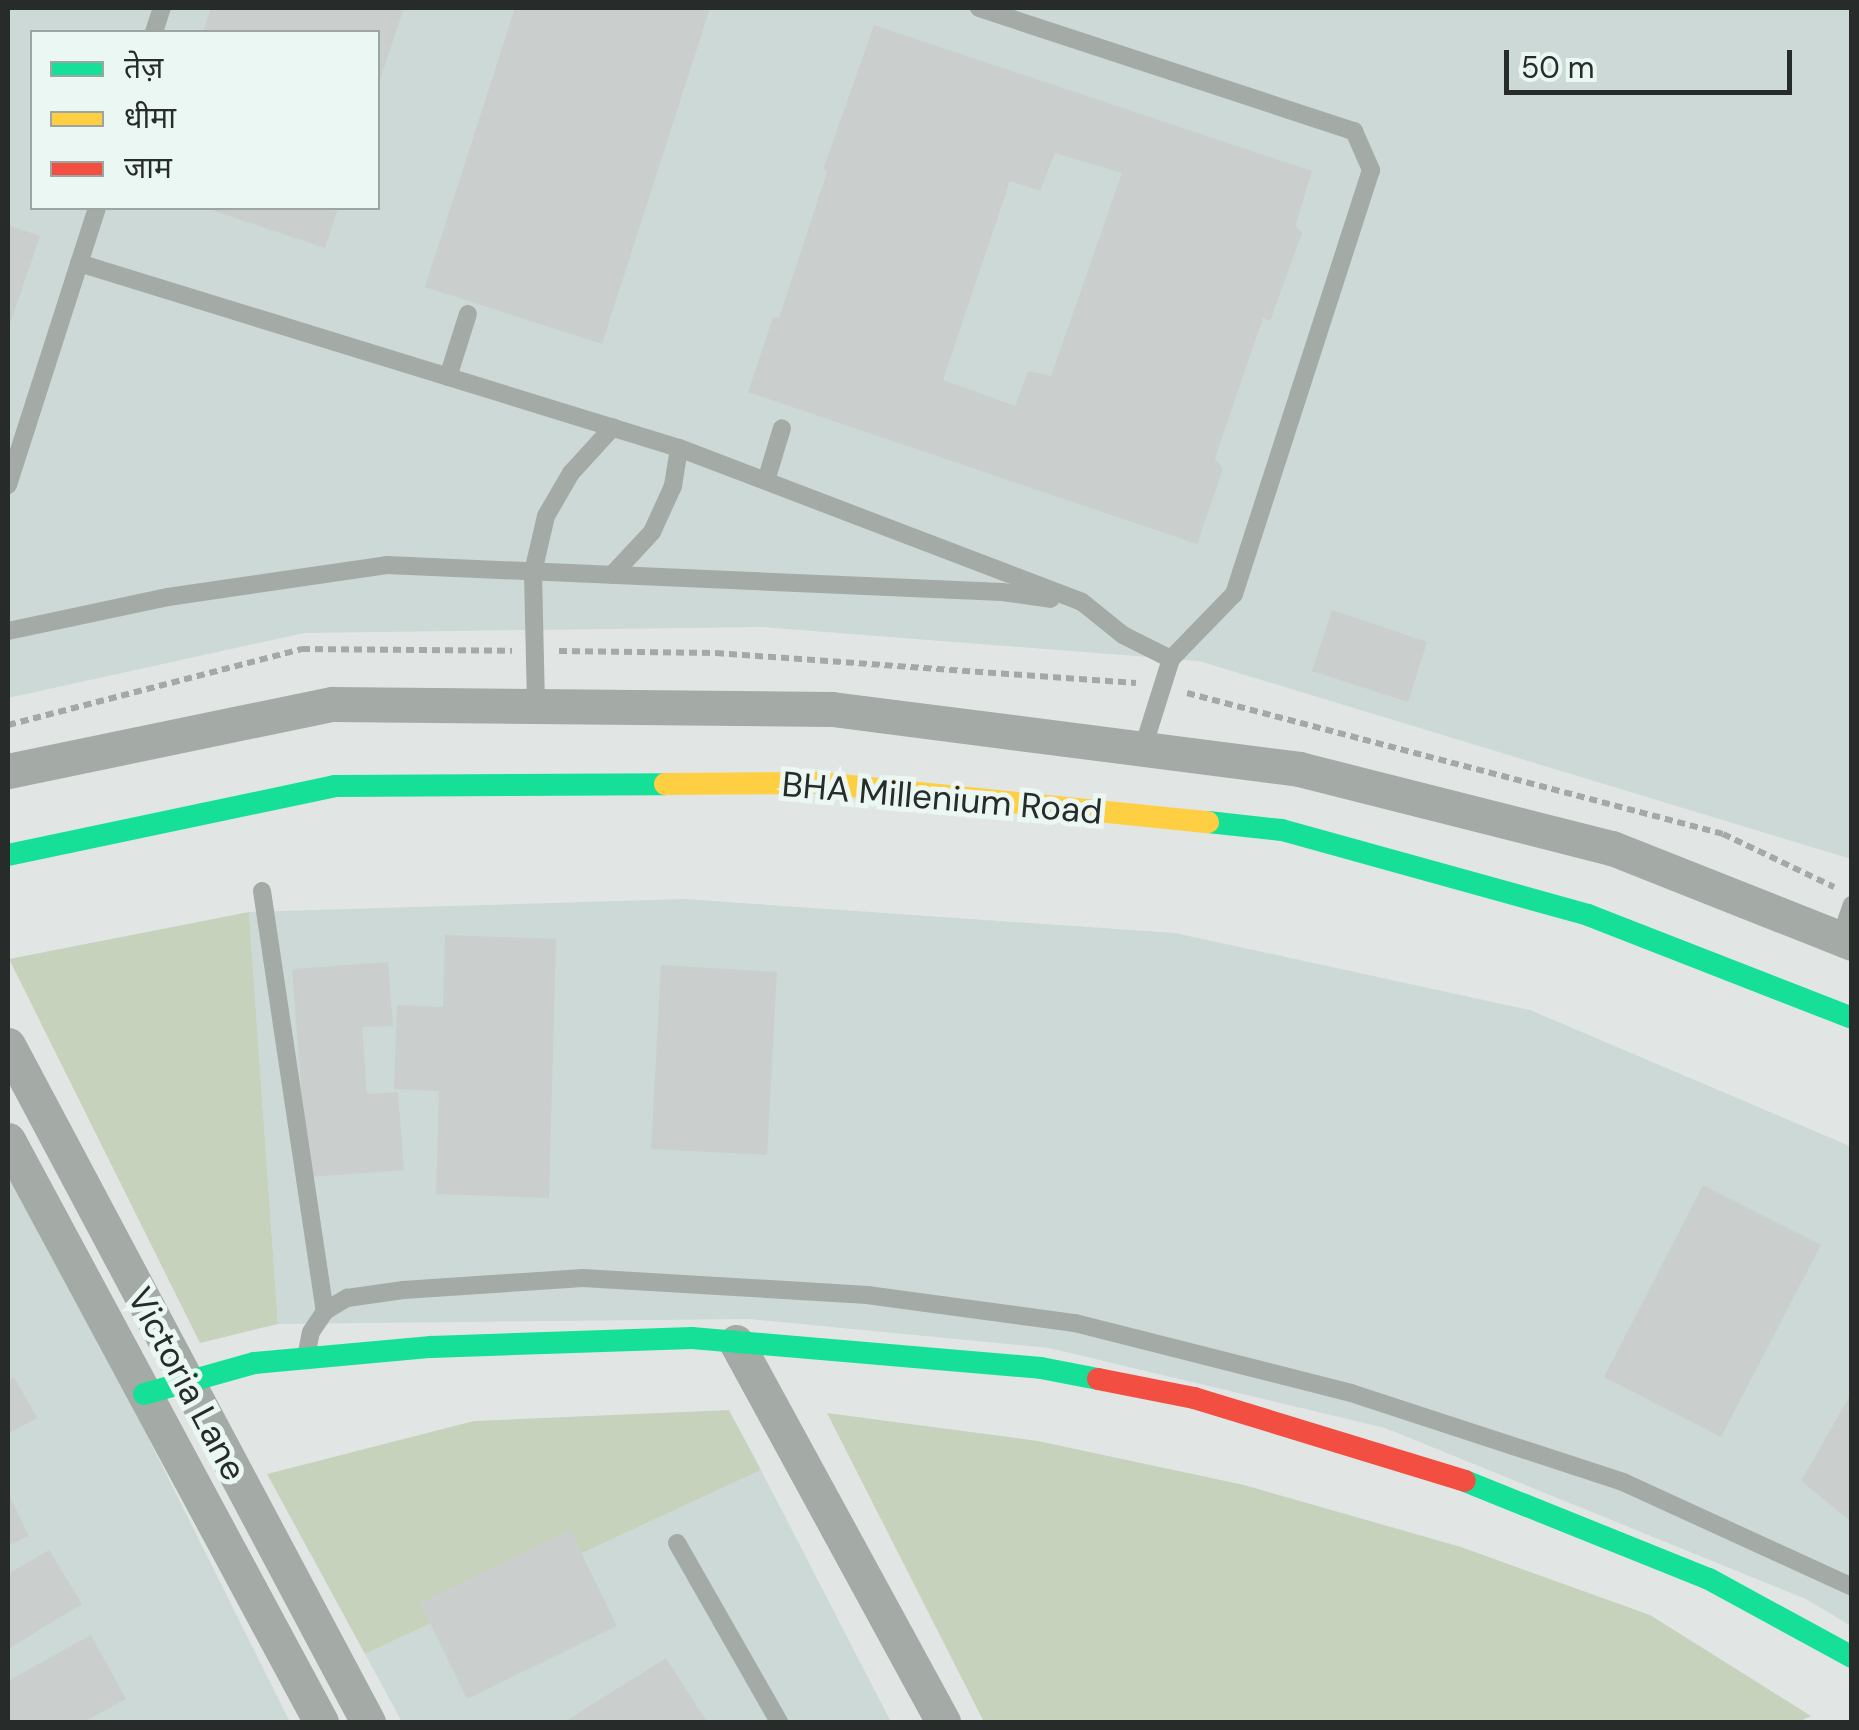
<!DOCTYPE html>
<meta charset="utf-8">
<style>
body{margin:0}
#map{position:relative;width:1859px;height:1730px;overflow:hidden;background:#e1e6e5;font-family:"DM Sans","Noto Sans Devanagari",sans-serif}
div>[style]{position:absolute}
.built>*{inset:0;background:#ccd9d6}
.green>*{inset:0;background:#c7d2bd}
.building>*{inset:0;background:#cacfce}
.path>*{height:6px;margin-top:-3px;transform-origin:0;background:repeating-linear-gradient(90deg,#a4a9a6 0 8px,transparent 0 13px)}
.lane>*{height:18px;margin:-9px;padding:0 9px;transform-origin:9px;border-radius:9px;background:#a4aaa6}
.street>*{height:35px;margin:-17.5px;padding:0 17.5px;transform-origin:17.5px;border-radius:17.5px;background:#a4aaa6}
.fast>*{height:22px;margin:-11px;padding:0 11px;transform-origin:11px;border-radius:11px;background:#16e098}
.slow>*{height:22px;margin:-11px;padding:0 11px;transform-origin:11px;border-radius:11px;background:#ffcf43}
.jam>*{height:22px;margin:-11px;padding:0 11px;transform-origin:11px;border-radius:11px;background:#f24e42}
span{translate:-50% -50%;white-space:nowrap;text-align:center;line-height:1.15;-webkit-text-stroke:10px #ebf7f3;paint-order:stroke}
.street-label{font-size:35px;color:#272b2a}
.frame{position:absolute;inset:0;border:10px solid #272b2a;pointer-events:none}
.legend{position:absolute;left:30px;top:30px;width:350px;height:180px;box-sizing:border-box;background:#ebf7f3;border:2px solid #9da5a3;margin:0;padding:12px 18px;list-style:none;font-size:30px;color:#272b2a}
.legend li{display:flex;align-items:center;gap:20px;height:50px}
.legend b{width:50px;border:2px solid #9da5a3}
.scale{position:absolute;left:1504px;top:50px;width:288px;height:45px;box-sizing:border-box;border:5px solid #272b2a;border-top:0;padding-left:12px;font-size:30px;line-height:35px;white-space:nowrap;color:#272b2a;-webkit-text-stroke:8px #ebf7f3;paint-order:stroke}
</style>
<div id="map">
<div class="built">
<i style="clip-path:polygon(evenodd,8px 8px,1851px 8px,1851px 859px,1199px 661px,762px 627px,304px 633px,8px 698px,8px 8px,32px 32px,378px 32px,378px 208px,32px 208px,32px 32px)"></i>
<i style="clip-path:polygon(684px 899px,1175px 933px,1530px 1010px,1852px 1147px,1851px 1626px,1806px 1599px,1385px 1428px,1049px 1348px,749px 1319px,278px 1324px,249px 912px)"></i>
<i style="clip-path:polygon(8px 1157px,290px 1722px,8px 1722px)"></i>
<i style="clip-path:polygon(761px 1470px,891px 1722px,402px 1722px,365px 1654px)"></i>
</div>
<div class="green">
<i style="clip-path:polygon(249px 912px,278px 1324px,200px 1343px,9px 959px)"></i>
<i style="clip-path:polygon(729px 1410px,761px 1470px,365px 1654px,267px 1474px,474px 1421px)"></i>
<i style="clip-path:polygon(827px 1413px,1038px 1441px,1244px 1485px,1461px 1547px,1650px 1615px,1811px 1716px,1798px 1722px,984px 1722px)"></i>
</div>
<div class="building">
<i style="clip-path:polygon(211px 8px,404px 8px,378px 86px,378px 32px,203px 32px)"></i>
<i style="clip-path:polygon(515px 8px,710px 8px,602px 344px,425px 287px)"></i>
<i style="clip-path:polygon(evenodd,874px 25px,1312px 171px,1295px 226px,1302px 233px,1270px 321px,1263px 318px,1215px 458px,1223px 469px,1197px 544px,748px 392px,773px 317px,779px 318px,827px 172px,823px 170px,874px 25px,1055px 153px,1122px 173px,1051px 376px,1028px 371px,1015px 406px,943px 380px,1010px 181px,1040px 191px,1055px 153px)"></i>
<i style="clip-path:polygon(205px 208px,338px 208px,325px 248px)"></i>
<i style="clip-path:polygon(8px 225px,40px 236px,8px 330px)"></i>
<i style="clip-path:polygon(1332px 610px,1427px 642px,1408px 702px,1312px 671px)"></i>
<i style="clip-path:polygon(445px 935px,556px 939px,549px 1198px,436px 1194px,439px 1091px,394px 1089px,397px 1005px,443px 1007px)"></i>
<i style="clip-path:polygon(388px 962px,393px 1026px,362px 1027px,367px 1094px,398px 1092px,404px 1170px,308px 1177px,292px 969px)"></i>
<i style="clip-path:polygon(661px 965px,777px 972px,767px 1155px,651px 1149px)"></i>
<i style="clip-path:polygon(1703px 1185px,1821px 1245px,1721px 1437px,1604px 1377px)"></i>
<i style="clip-path:polygon(14px 1377px,37px 1418px,8px 1434px,8px 1381px)"></i>
<i style="clip-path:polygon(1852px 1392px,1852px 1522px,1801px 1481px)"></i>
<i style="clip-path:polygon(8px 1493px,29px 1536px,8px 1546px)"></i>
<i style="clip-path:polygon(570px 1530px,617px 1626px,467px 1699px,420px 1603px)"></i>
<i style="clip-path:polygon(49px 1550px,82px 1604px,8px 1649px,8px 1574px)"></i>
<i style="clip-path:polygon(91px 1635px,126px 1699px,83px 1722px,8px 1722px,8px 1681px)"></i>
<i style="clip-path:polygon(666px 1658px,707px 1722px,564px 1722px)"></i>
</div>
<div class="path">
<i style="left:559px;top:651px;width:157px;rotate:0.7deg"></i>
<i style="left:716px;top:653px;width:421px;rotate:4.1deg"></i>
<i style="left:1187px;top:693px;width:554px;rotate:14.74deg"></i>
<i style="left:1723px;top:834px;width:123px;rotate:25.5deg"></i>
<i style="left:8px;top:725px;width:304px;rotate:-14.5deg"></i>
<i style="left:302px;top:649px;width:210px;rotate:0.5deg"></i>
</div>
<div class="lane">
<i style="left:979px;top:8px;width:395px;rotate:18.2deg"></i>
<i style="left:1354px;top:131px;width:43px;rotate:66.4deg"></i>
<i style="left:1371px;top:170px;width:446px;rotate:107.9deg"></i>
<i style="left:1234px;top:594px;width:91px;rotate:134.1deg"></i>
<i style="left:1171px;top:659px;width:93px;rotate:107.5deg"></i>
<i style="left:154px;top:32px;width:25px;rotate:-72deg"></i>
<i style="left:79px;top:263px;width:628px;rotate:17.14deg"></i>
<i style="left:679px;top:448px;width:431px;rotate:20.9deg"></i>
<i style="left:1082px;top:602px;width:53px;rotate:38.8deg"></i>
<i style="left:1123px;top:635px;width:54px;rotate:26.6deg"></i>
<i style="left:448px;top:377px;width:66px;rotate:-72.4deg"></i>
<i style="left:766px;top:481px;width:55px;rotate:-73.2deg"></i>
<i style="left:8px;top:485px;width:291px;rotate:-72.2deg"></i>
<i style="left:612px;top:575px;width:59px;rotate:-47.1deg"></i>
<i style="left:652px;top:532px;width:51px;rotate:-65.5deg"></i>
<i style="left:673px;top:486px;width:38px;rotate:-81deg"></i>
<i style="left:8px;top:631px;width:164px;rotate:-12deg"></i>
<i style="left:168px;top:597px;width:221px;rotate:-8.3deg"></i>
<i style="left:387px;top:565px;width:616px;rotate:2.51deg"></i>
<i style="left:1002px;top:592px;width:49px;rotate:8.1deg"></i>
<i style="left:536px;top:705px;width:133px;rotate:-91.3deg"></i>
<i style="left:533px;top:572px;width:57px;rotate:-76.9deg"></i>
<i style="left:546px;top:516px;width:50px;rotate:-59.8deg"></i>
<i style="left:571px;top:473px;width:62px;rotate:-47.6deg"></i>
<i style="left:262px;top:891px;width:425px;rotate:81.5deg"></i>
<i style="left:1840px;top:939px;width:36px;rotate:-71deg"></i>
<i style="left:307px;top:1352px;width:20px;rotate:-79deg"></i>
<i style="left:311px;top:1332px;width:25px;rotate:-56deg"></i>
<i style="left:325px;top:1311px;width:26px;rotate:-31deg"></i>
<i style="left:347px;top:1298px;width:57px;rotate:-8.1deg"></i>
<i style="left:403px;top:1290px;width:180px;rotate:-3.8deg"></i>
<i style="left:583px;top:1278px;width:285px;rotate:3.4deg"></i>
<i style="left:867px;top:1295px;width:210px;rotate:7.7deg"></i>
<i style="left:1075px;top:1323px;width:285px;rotate:14.2deg"></i>
<i style="left:1351px;top:1393px;width:286px;rotate:18.1deg"></i>
<i style="left:1623px;top:1482px;width:252px;rotate:24.6deg"></i>
<i style="left:677px;top:1543px;width:206px;rotate:60.3deg"></i>
</div>
<div class="street">
<i style="left:8px;top:771px;width:331px;rotate:-11.7deg"></i>
<i style="left:332px;top:704px;width:500px;rotate:0.57deg"></i>
<i style="left:832px;top:709px;width:471px;rotate:7.3deg"></i>
<i style="left:1299px;top:769px;width:323px;rotate:14.2deg"></i>
<i style="left:1612px;top:848px;width:258px;rotate:21.6deg"></i>
<i style="left:8px;top:1045px;width:767px;rotate:62deg"></i>
<i style="left:8px;top:1140px;width:661px;rotate:61.73deg"></i>
<i style="left:736px;top:1342px;width:433px;rotate:61.4deg"></i>
</div>
<div class="fast">
<i style="left:1208px;top:822px;width:74px;rotate:6.2deg"></i>
<i style="left:1282px;top:830px;width:318px;rotate:15.5deg"></i>
<i style="left:1588px;top:915px;width:283px;rotate:21.3deg"></i>
<i style="left:8px;top:855px;width:334px;rotate:-11.9deg"></i>
<i style="left:335px;top:786px;width:330px;rotate:-0.3deg"></i>
<i style="left:144px;top:1394px;width:114px;rotate:-15.7deg"></i>
<i style="left:254px;top:1363px;width:178px;rotate:-5.2deg"></i>
<i style="left:431px;top:1347px;width:261px;rotate:-2deg"></i>
<i style="left:692px;top:1338px;width:350px;rotate:4.9deg"></i>
<i style="left:1041px;top:1368px;width:58px;rotate:10.9deg"></i>
<i style="left:1465px;top:1481px;width:263px;rotate:21.9deg"></i>
<i style="left:1709px;top:1579px;width:163px;rotate:28.6deg"></i>
</div>
<div class="slow">
<i style="left:665px;top:784px;width:156px;rotate:-0.4deg"></i>
<i style="left:821px;top:783px;width:389px;rotate:5.8deg"></i>
</div>
<div class="jam">
<i style="left:1098px;top:1379px;width:98px;rotate:11.2deg"></i>
<i style="left:1194px;top:1398px;width:283px;rotate:17deg"></i>
</div>
<div class="street-label">
<span style="left:942px;top:798px;rotate:5deg">BHA Millenium Road</span>
<span style="left:187px;top:1384px;rotate:62deg">Victoria Lane</span>
</div>
<div class="frame"></div>
<ul class="legend">
<li><b style="height:12px;background:#16e098"></b>तेज़</li>
<li><b style="height:12px;background:#ffcf43"></b>धीमा</li>
<li><b style="height:12px;background:#f24e42"></b>जाम</li>
</ul>
<div class="scale">50 m</div>
</div>
